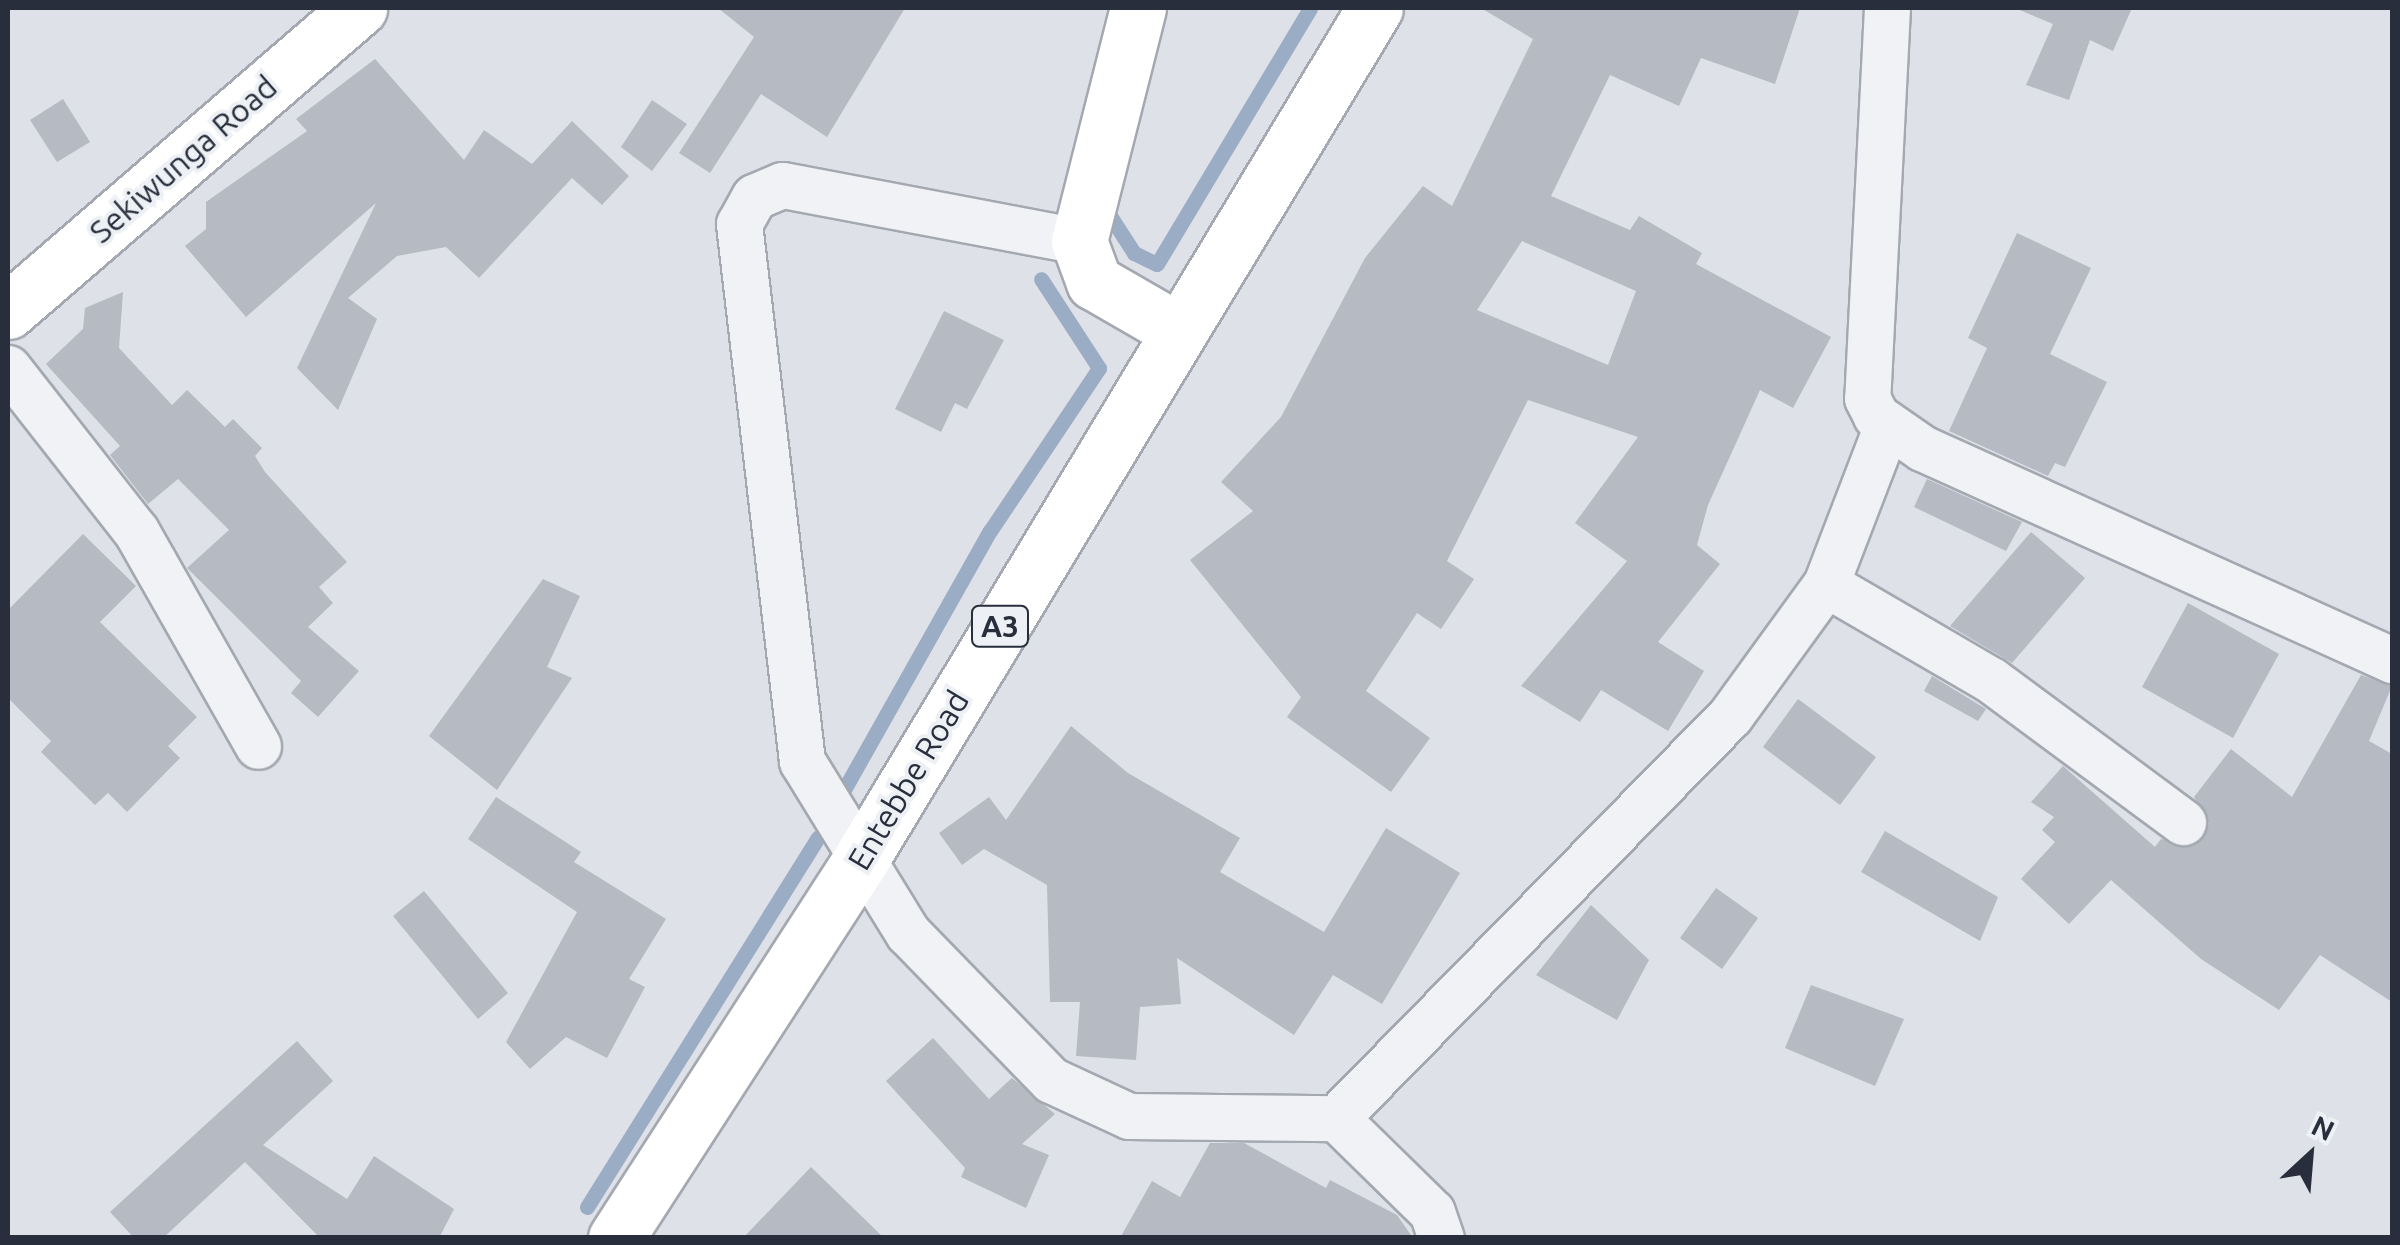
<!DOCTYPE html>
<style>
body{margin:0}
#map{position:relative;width:2400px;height:1245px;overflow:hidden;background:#dee1e7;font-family:Ubuntu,sans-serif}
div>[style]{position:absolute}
.stream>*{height:15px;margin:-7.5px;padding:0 7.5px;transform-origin:7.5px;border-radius:7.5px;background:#9bacc5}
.building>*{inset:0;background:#b6bac3}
.roads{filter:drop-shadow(2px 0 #a4a8b0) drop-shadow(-2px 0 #a4a8b0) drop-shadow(0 2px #a4a8b0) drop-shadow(0 -2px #a4a8b0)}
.street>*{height:45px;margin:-22.5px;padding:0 22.5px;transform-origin:22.5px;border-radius:22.5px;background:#f1f2f5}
.secondary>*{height:55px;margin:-27.5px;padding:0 27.5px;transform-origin:27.5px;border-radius:27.5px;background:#fff}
.primary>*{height:55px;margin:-27.5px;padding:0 27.5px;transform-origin:27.5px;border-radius:27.5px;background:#fff}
span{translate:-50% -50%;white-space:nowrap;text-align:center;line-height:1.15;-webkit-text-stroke:8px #edf0f4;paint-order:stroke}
.shield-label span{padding:2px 8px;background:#edf0f4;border:2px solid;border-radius:8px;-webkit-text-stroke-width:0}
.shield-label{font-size:30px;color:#282e3c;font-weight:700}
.street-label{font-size:32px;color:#282e3c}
.frame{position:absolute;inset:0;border:10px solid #282e3c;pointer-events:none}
.north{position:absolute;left:2260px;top:1105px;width:100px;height:100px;-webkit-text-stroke:8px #edf0f4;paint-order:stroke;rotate:26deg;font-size:28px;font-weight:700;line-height:40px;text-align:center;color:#282e3c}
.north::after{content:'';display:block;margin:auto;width:35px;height:45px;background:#282e3c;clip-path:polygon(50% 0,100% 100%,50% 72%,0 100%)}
</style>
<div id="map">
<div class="stream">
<i style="left:1107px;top:211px;width:50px;rotate:57.3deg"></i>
<i style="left:1134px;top:253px;width:25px;rotate:26deg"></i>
<i style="left:1157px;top:264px;width:298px;rotate:-59.1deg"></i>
<i style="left:837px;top:802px;width:311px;rotate:-60.6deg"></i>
<i style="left:990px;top:531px;width:196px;rotate:-56.2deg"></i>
<i style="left:1099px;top:368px;width:106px;rotate:-123.1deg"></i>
<i style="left:587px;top:1207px;width:436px;rotate:-58deg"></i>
</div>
<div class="building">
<i style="clip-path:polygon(718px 8px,905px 8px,827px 137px,761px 94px,710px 173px,679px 153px,754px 37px)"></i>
<i style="clip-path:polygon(evenodd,1481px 8px,1800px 8px,1775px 84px,1701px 58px,1679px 106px,1610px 75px,1551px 196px,1630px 230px,1639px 216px,1702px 253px,1696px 264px,1831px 337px,1793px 408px,1760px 390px,1708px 505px,1697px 545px,1720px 564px,1658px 642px,1704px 671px,1668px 731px,1601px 690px,1580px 722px,1521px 686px,1627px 561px,1575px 523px,1638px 437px,1528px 400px,1447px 561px,1474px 579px,1441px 629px,1417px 613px,1366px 691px,1430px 738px,1391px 792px,1287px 717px,1301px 697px,1190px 560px,1253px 511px,1221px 482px,1281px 417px,1365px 258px,1423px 186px,1452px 206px,1533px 39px,1481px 8px,1522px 241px,1636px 291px,1608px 365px,1477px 310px,1522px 241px)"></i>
<i style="clip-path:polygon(2015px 8px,2132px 8px,2113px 51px,2090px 40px,2069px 100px,2026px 85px,2053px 24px)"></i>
<i style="clip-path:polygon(375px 59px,464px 160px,484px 130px,532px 164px,572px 121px,629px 176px,602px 205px,572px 178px,479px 278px,446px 247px,397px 256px,348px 298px,377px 319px,338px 410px,297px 368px,376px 203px,246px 317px,185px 246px,206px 229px,206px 202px,307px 131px,296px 119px)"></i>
<i style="clip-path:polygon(63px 99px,90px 142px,57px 162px,30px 120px)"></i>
<i style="clip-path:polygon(652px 100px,687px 124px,652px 171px,621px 147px)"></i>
<i style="clip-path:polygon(2017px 233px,2091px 268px,2050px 354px,2107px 382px,2065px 467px,2055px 463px,2048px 476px,1949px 431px,1987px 348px,1968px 338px)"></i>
<i style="clip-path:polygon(123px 292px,119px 348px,172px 405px,187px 390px,225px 427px,233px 419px,262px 448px,255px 456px,265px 472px,347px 562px,319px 587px,333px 603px,308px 627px,359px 671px,318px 717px,291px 693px,301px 681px,187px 568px,229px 530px,178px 479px,148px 504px,110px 455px,120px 446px,46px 364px,83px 329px,85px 308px)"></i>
<i style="clip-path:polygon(944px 311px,1004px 340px,967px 409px,955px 403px,941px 432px,895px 409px)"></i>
<i style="clip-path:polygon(1927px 479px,2022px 522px,2006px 551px,1914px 507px)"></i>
<i style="clip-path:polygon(2031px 532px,2085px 578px,2012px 663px,1950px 626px)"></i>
<i style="clip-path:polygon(83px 534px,136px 586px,100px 622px,197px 717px,168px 746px,180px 758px,127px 812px,108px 793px,95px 805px,41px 752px,51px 741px,8px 698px,8px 610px)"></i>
<i style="clip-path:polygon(543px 579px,580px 596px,547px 667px,572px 678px,497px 790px,429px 736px)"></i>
<i style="clip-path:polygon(2188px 603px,2279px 654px,2233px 738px,2142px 687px)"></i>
<i style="clip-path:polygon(2361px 675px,2392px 686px,2369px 741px,2392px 754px,2392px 1002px,2320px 955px,2279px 1010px,2201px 959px,2111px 880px,2069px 924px,2021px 879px,2055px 842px,2042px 830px,2054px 817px,2031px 802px,2063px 766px,2155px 847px,2161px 839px,2193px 846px,2209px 824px,2194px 797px,2231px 749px,2292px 797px)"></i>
<i style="clip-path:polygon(1932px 676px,1986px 709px,1978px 721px,1924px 691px)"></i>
<i style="clip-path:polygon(1798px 699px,1876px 757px,1840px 805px,1763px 747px)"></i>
<i style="clip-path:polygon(1071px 726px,1128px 773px,1240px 838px,1220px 872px,1324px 932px,1386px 828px,1460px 873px,1382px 1004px,1333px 975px,1294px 1035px,1177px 958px,1181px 1004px,1140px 1007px,1136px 1060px,1076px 1056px,1080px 1002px,1050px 1002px,1047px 885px,984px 849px,962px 865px,939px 833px,989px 797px,1006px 820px)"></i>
<i style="clip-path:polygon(496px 797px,581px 852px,574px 862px,666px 919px,629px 979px,645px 987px,607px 1058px,566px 1037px,530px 1069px,506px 1042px,577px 912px,468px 839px)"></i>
<i style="clip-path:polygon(1885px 831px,1998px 897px,1980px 941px,1861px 872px)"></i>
<i style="clip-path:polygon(1716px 888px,1758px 918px,1722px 969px,1680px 938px)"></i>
<i style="clip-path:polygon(424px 891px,508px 993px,478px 1019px,393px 916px)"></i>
<i style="clip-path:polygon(1591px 905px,1649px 960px,1617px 1020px,1536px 975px)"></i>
<i style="clip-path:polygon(1811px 985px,1904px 1019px,1875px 1086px,1785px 1048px)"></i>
<i style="clip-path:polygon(933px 1038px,989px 1099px,1012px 1078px,1055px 1114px,1022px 1144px,1049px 1155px,1026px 1208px,961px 1177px,965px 1168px,886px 1081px)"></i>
<i style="clip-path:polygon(297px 1041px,333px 1081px,263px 1145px,347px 1199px,374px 1156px,454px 1209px,439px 1238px,320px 1238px,245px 1162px,163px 1238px,134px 1238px,110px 1212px)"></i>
<i style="clip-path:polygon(1210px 1143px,1244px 1143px,1326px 1188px,1330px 1180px,1397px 1215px,1413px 1238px,1120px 1238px,1152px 1181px,1180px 1197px)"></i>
<i style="clip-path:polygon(811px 1167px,884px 1238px,743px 1238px)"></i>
</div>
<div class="roads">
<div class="street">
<i style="left:1887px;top:8px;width:391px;rotate:92.9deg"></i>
<i style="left:1867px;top:398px;width:20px;rotate:63deg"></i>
<i style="left:1876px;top:416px;width:56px;rotate:34.8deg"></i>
<i style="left:1922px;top:448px;width:516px;rotate:24.28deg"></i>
<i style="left:1079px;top:241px;width:302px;rotate:-169.3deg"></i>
<i style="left:782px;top:185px;width:30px;rotate:157deg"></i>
<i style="left:754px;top:197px;width:31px;rotate:119deg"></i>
<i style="left:739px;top:224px;width:541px;rotate:83.31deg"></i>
<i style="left:802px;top:761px;width:202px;rotate:58.4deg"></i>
<i style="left:908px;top:933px;width:205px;rotate:45.8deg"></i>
<i style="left:1051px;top:1080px;width:86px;rotate:24.8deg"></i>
<i style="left:1129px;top:1116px;width:207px;rotate:0.6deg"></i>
<i style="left:1336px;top:1118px;width:134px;rotate:44.4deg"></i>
<i style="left:1432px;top:1212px;width:28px;rotate:71deg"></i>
<i style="left:8px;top:368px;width:207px;rotate:51.9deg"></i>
<i style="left:136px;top:531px;width:247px;rotate:60.4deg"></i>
<i style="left:1826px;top:584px;width:191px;rotate:30.2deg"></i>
<i style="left:1991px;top:680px;width:239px;rotate:36.5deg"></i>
<i style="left:1336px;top:1118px;width:563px;rotate:-45.58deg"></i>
<i style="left:1730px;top:716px;width:163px;rotate:-54deg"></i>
<i style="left:1826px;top:584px;width:167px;rotate:-69deg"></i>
</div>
<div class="secondary">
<i style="left:1138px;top:8px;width:240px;rotate:104.2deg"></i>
<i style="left:1079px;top:241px;width:44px;rotate:69.9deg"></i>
<i style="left:1094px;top:282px;width:96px;rotate:30deg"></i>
<i style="left:8px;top:311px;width:464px;rotate:-40.8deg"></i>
</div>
<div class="primary">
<i style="left:616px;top:1238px;width:457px;rotate:-57.1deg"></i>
<i style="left:864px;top:854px;width:988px;rotate:-58.87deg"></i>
</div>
</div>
<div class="shield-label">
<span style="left:1000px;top:626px">A3</span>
</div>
<div class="street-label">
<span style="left:183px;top:159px;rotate:-41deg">Sekiwunga Road</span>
<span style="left:908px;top:780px;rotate:-59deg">Entebbe Road</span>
</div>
<div class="frame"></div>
<div class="north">N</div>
</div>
